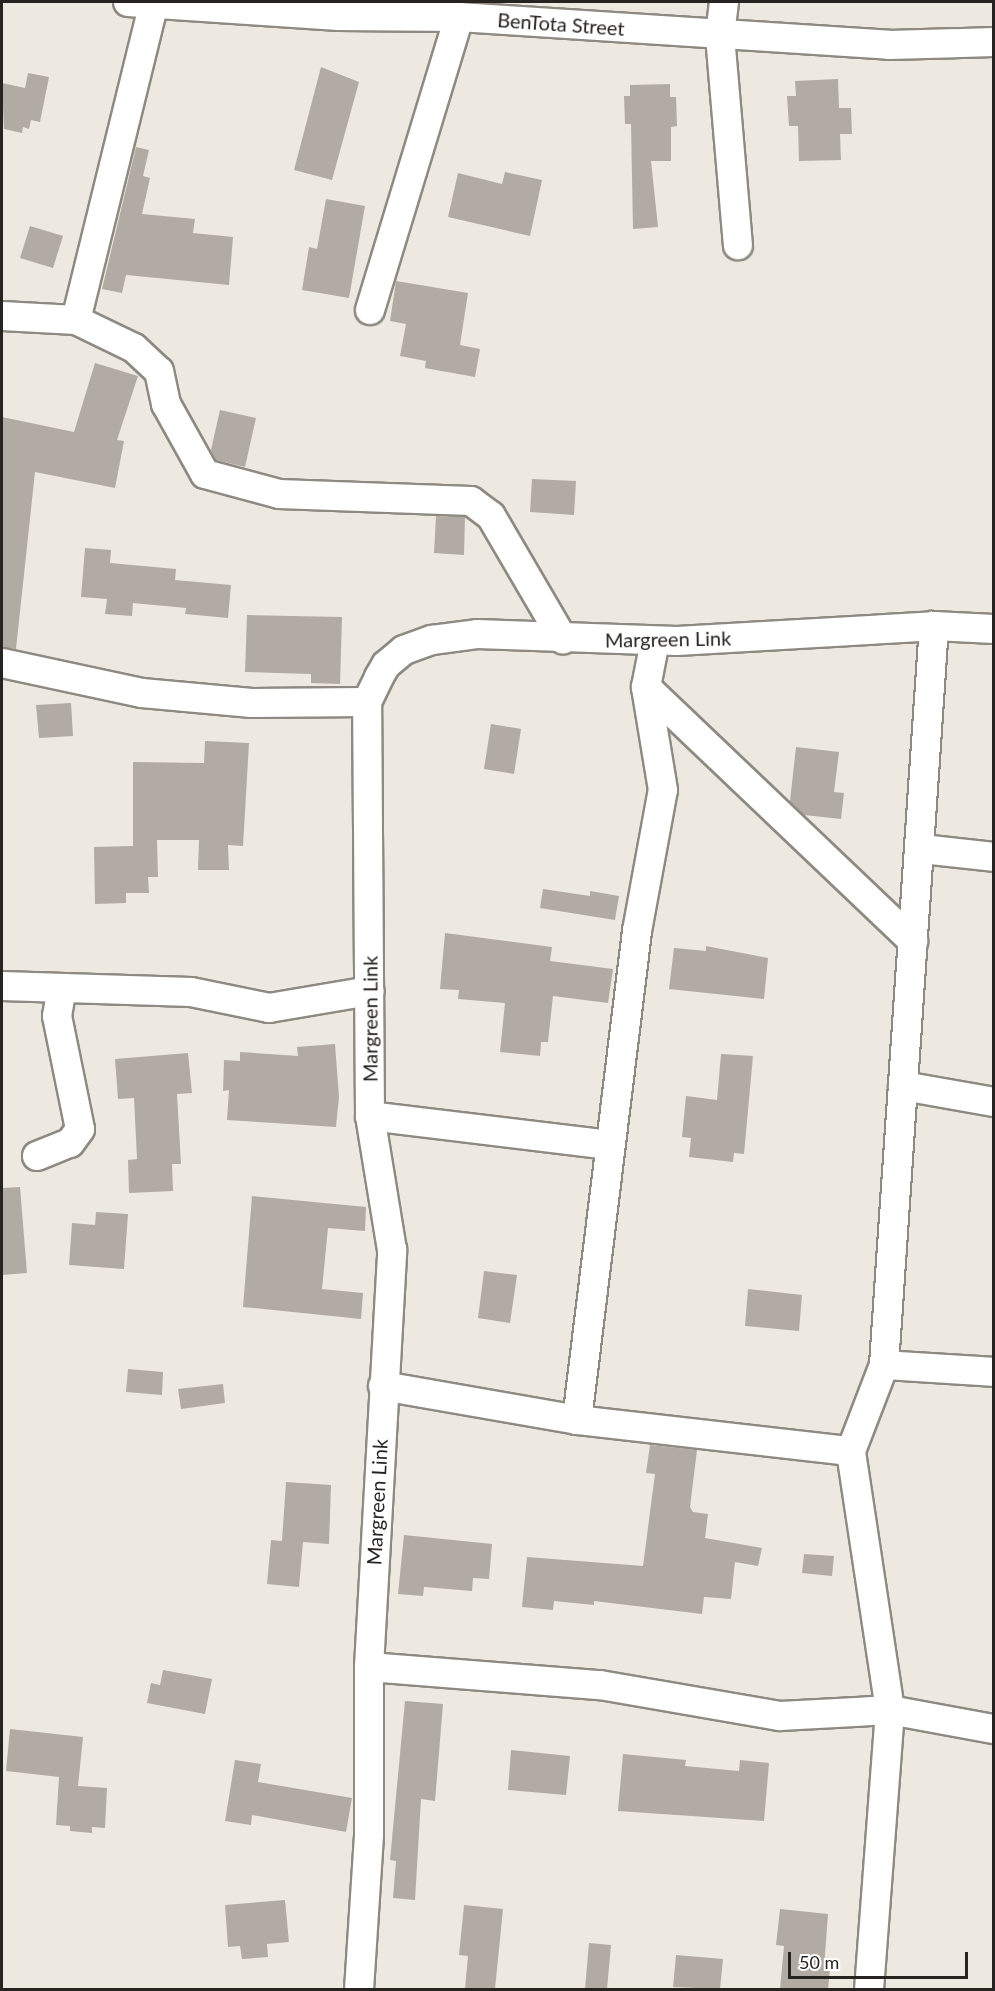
<!DOCTYPE html>
<style>
body{margin:0}
#map{position:relative;width:995px;height:1991px;overflow:hidden;background:#ede9e0;font-family:Lato,sans-serif}
div>[style]{position:absolute}
.building>*{inset:0;background:#b1aba3}
.roads{filter:drop-shadow(2px 0 #8e8a82) drop-shadow(-2px 0 #8e8a82) drop-shadow(0 2px #8e8a82) drop-shadow(0 -2px #8e8a82)}
.minor>*{height:28px;margin:-14px;padding:0 14px;transform-origin:14px;border-radius:14px;background:#fff}
span{translate:-50% -50%;white-space:nowrap;text-align:center;line-height:1.15;-webkit-text-stroke:4.5px #fff;paint-order:stroke}
.street-label{font-size:20px;color:#262421}
.frame{position:absolute;inset:0;border:3px solid #262421;pointer-events:none}
.scale{position:absolute;left:788px;top:1952px;width:180px;height:27px;box-sizing:border-box;border:3px solid #262421;border-top:0;padding-left:8px;font-size:18px;line-height:21px;white-space:nowrap;color:#262421;-webkit-text-stroke:4px #fff;paint-order:stroke}
</style>
<div id="map">
<div class="building">
<i style="clip-path:polygon(321px 67px,359px 82px,332px 180px,294px 170px)"></i>
<i style="clip-path:polygon(28px 73px,49px 77px,40px 122px,31px 120px,29px 129px,23px 127px,22px 133px,4px 129px,2px 83px,25px 88px)"></i>
<i style="clip-path:polygon(838px 79px,839px 108px,851px 108px,852px 134px,840px 134px,841px 160px,799px 161px,798px 126px,789px 126px,787px 96px,796px 96px,795px 81px)"></i>
<i style="clip-path:polygon(670px 84px,670px 97px,676px 97px,677px 126px,671px 127px,671px 161px,651px 161px,658px 227px,633px 229px,631px 124px,625px 124px,624px 96px,630px 96px,630px 85px)"></i>
<i style="clip-path:polygon(136px 147px,149px 150px,143px 176px,150px 178px,142px 214px,195px 219px,193px 233px,233px 237px,229px 285px,126px 275px,122px 293px,102px 289px)"></i>
<i style="clip-path:polygon(505px 172px,542px 180px,530px 236px,448px 217px,458px 173px,502px 184px)"></i>
<i style="clip-path:polygon(326px 199px,365px 206px,349px 298px,302px 290px,309px 247px,317px 249px)"></i>
<i style="clip-path:polygon(30px 226px,63px 236px,53px 268px,20px 258px)"></i>
<i style="clip-path:polygon(396px 281px,468px 293px,460px 345px,480px 349px,475px 377px,425px 368px,426px 361px,400px 356px,406px 324px,390px 321px)"></i>
<i style="clip-path:polygon(95px 363px,138px 376px,117px 440px,124px 441px,115px 488px,35px 472px,16px 649px,2px 647px,2px 417px,74px 432px)"></i>
<i style="clip-path:polygon(220px 410px,256px 418px,245px 467px,216px 460px,211px 450px)"></i>
<i style="clip-path:polygon(532px 479px,576px 481px,574px 515px,530px 512px)"></i>
<i style="clip-path:polygon(436px 516px,465px 517px,464px 555px,434px 553px)"></i>
<i style="clip-path:polygon(85px 548px,111px 550px,110px 563px,176px 569px,175px 580px,231px 585px,228px 618px,185px 614px,186px 608px,133px 603px,132px 616px,105px 614px,107px 599px,81px 597px)"></i>
<i style="clip-path:polygon(247px 615px,342px 617px,340px 684px,311px 683px,311px 674px,245px 672px)"></i>
<i style="clip-path:polygon(71px 703px,73px 736px,39px 738px,36px 705px)"></i>
<i style="clip-path:polygon(491px 724px,521px 729px,514px 774px,484px 769px)"></i>
<i style="clip-path:polygon(205px 741px,249px 743px,243px 846px,228px 845px,229px 870px,198px 870px,199px 840px,157px 840px,158px 877px,148px 877px,149px 893px,126px 893px,126px 903px,95px 904px,94px 847px,133px 846px,133px 762px,204px 763px)"></i>
<i style="clip-path:polygon(796px 747px,839px 752px,834px 792px,844px 793px,841px 819px,804px 815px,790px 801px)"></i>
<i style="clip-path:polygon(543px 889px,590px 896px,590px 891px,619px 896px,615px 920px,540px 908px)"></i>
<i style="clip-path:polygon(445px 933px,552px 947px,550px 961px,613px 969px,608px 1003px,553px 996px,548px 1042px,541px 1042px,540px 1056px,500px 1052px,505px 1003px,458px 999px,459px 990px,440px 989px)"></i>
<i style="clip-path:polygon(706px 946px,768px 958px,764px 999px,669px 989px,674px 948px,706px 951px)"></i>
<i style="clip-path:polygon(335px 1044px,339px 1097px,336px 1127px,227px 1120px,229px 1090px,223px 1091px,224px 1060px,240px 1061px,240px 1052px,298px 1056px,297px 1047px)"></i>
<i style="clip-path:polygon(188px 1053px,192px 1093px,177px 1094px,181px 1164px,172px 1164px,173px 1191px,129px 1193px,128px 1160px,137px 1159px,134px 1098px,118px 1099px,115px 1059px)"></i>
<i style="clip-path:polygon(721px 1054px,753px 1056px,744px 1154px,734px 1153px,733px 1162px,689px 1157px,691px 1138px,682px 1137px,686px 1096px,717px 1100px)"></i>
<i style="clip-path:polygon(20px 1187px,27px 1273px,2px 1275px,2px 1188px)"></i>
<i style="clip-path:polygon(252px 1196px,366px 1207px,365px 1231px,328px 1228px,322px 1289px,363px 1293px,361px 1319px,243px 1307px)"></i>
<i style="clip-path:polygon(96px 1212px,128px 1214px,124px 1269px,69px 1265px,72px 1223px,95px 1225px)"></i>
<i style="clip-path:polygon(484px 1271px,517px 1275px,510px 1323px,478px 1318px)"></i>
<i style="clip-path:polygon(748px 1289px,802px 1295px,799px 1331px,745px 1326px)"></i>
<i style="clip-path:polygon(128px 1369px,163px 1372px,162px 1395px,126px 1392px)"></i>
<i style="clip-path:polygon(223px 1384px,225px 1403px,181px 1409px,178px 1389px)"></i>
<i style="clip-path:polygon(650px 1445px,697px 1450px,690px 1507px,693px 1512px,708px 1514px,705px 1538px,762px 1548px,758px 1566px,735px 1562px,731px 1599px,704px 1597px,702px 1614px,594px 1601px,594px 1605px,554px 1601px,553px 1610px,522px 1607px,527px 1557px,643px 1566px,655px 1474px,646px 1473px)"></i>
<i style="clip-path:polygon(286px 1482px,331px 1485px,329px 1544px,303px 1542px,299px 1587px,267px 1584px,271px 1540px,282px 1541px)"></i>
<i style="clip-path:polygon(404px 1535px,492px 1544px,489px 1579px,473px 1578px,472px 1591px,424px 1587px,423px 1596px,398px 1594px)"></i>
<i style="clip-path:polygon(804px 1554px,834px 1556px,832px 1576px,802px 1573px)"></i>
<i style="clip-path:polygon(163px 1670px,212px 1679px,205px 1714px,147px 1703px,151px 1683px,160px 1685px)"></i>
<i style="clip-path:polygon(405px 1701px,443px 1704px,435px 1801px,421px 1799px,415px 1900px,393px 1898px,396px 1861px,390px 1860px)"></i>
<i style="clip-path:polygon(10px 1729px,83px 1737px,78px 1786px,107px 1788px,105px 1828px,92px 1827px,92px 1833px,70px 1831px,70px 1826px,56px 1825px,59px 1777px,6px 1771px)"></i>
<i style="clip-path:polygon(511px 1750px,570px 1756px,566px 1795px,508px 1790px)"></i>
<i style="clip-path:polygon(623px 1754px,686px 1760px,685px 1766px,739px 1771px,740px 1760px,769px 1763px,764px 1821px,618px 1811px)"></i>
<i style="clip-path:polygon(235px 1760px,261px 1764px,258px 1782px,352px 1798px,346px 1832px,252px 1815px,251px 1825px,225px 1821px)"></i>
<i style="clip-path:polygon(285px 1900px,289px 1942px,267px 1944px,268px 1957px,242px 1959px,240px 1946px,228px 1947px,225px 1905px)"></i>
<i style="clip-path:polygon(464px 1905px,503px 1909px,495px 1989px,465px 1989px,468px 1956px,459px 1955px)"></i>
<i style="clip-path:polygon(780px 1909px,828px 1914px,824px 1968px,830px 1969px,828px 1989px,780px 1989px,784px 1946px,776px 1945px)"></i>
<i style="clip-path:polygon(589px 1943px,611px 1945px,607px 1989px,585px 1989px)"></i>
<i style="clip-path:polygon(676px 1955px,723px 1959px,720px 1989px,673px 1987px)"></i>
</div>
<div class="roads">
<div class="minor">
<i style="left:128px;top:2px;width:211px;rotate:3.8deg"></i>
<i style="left:339px;top:16px;width:120px;rotate:0.5deg"></i>
<i style="left:459px;top:17px;width:431px;rotate:3.7deg"></i>
<i style="left:889px;top:45px;width:105px;rotate:-1.6deg"></i>
<i style="left:724px;top:2px;width:34px;rotate:97deg"></i>
<i style="left:720px;top:36px;width:210px;rotate:85.1deg"></i>
<i style="left:370px;top:310px;width:306px;rotate:-73.1deg"></i>
<i style="left:2px;top:316px;width:74px;rotate:3.1deg"></i>
<i style="left:76px;top:320px;width:64px;rotate:25.8deg"></i>
<i style="left:134px;top:348px;width:34px;rotate:43deg"></i>
<i style="left:159px;top:371px;width:34px;rotate:78deg"></i>
<i style="left:166px;top:404px;width:80px;rotate:60.9deg"></i>
<i style="left:205px;top:474px;width:77px;rotate:15.1deg"></i>
<i style="left:279px;top:494px;width:192px;rotate:2.1deg"></i>
<i style="left:471px;top:501px;width:25px;rotate:37deg"></i>
<i style="left:491px;top:516px;width:143px;rotate:59.7deg"></i>
<i style="left:76px;top:320px;width:327px;rotate:-76.2deg"></i>
<i style="left:2px;top:663px;width:143px;rotate:12.1deg"></i>
<i style="left:142px;top:693px;width:110px;rotate:5.2deg"></i>
<i style="left:252px;top:703px;width:115px;rotate:-0.5deg"></i>
<i style="left:646px;top:687px;width:369px;rotate:43.6deg"></i>
<i style="left:922px;top:849px;width:72px;rotate:6.3deg"></i>
<i style="left:2px;top:986px;width:189px;rotate:1.8deg"></i>
<i style="left:191px;top:992px;width:80px;rotate:11.6deg"></i>
<i style="left:269px;top:1008px;width:102px;rotate:-9.6deg"></i>
<i style="left:903px;top:1086px;width:92px;rotate:10deg"></i>
<i style="left:370px;top:1116px;width:240px;rotate:6.9deg"></i>
<i style="left:37px;top:1156px;width:35px;rotate:-22deg"></i>
<i style="left:70px;top:1143px;width:17px;rotate:-54deg"></i>
<i style="left:80px;top:1129px;width:115px;rotate:-101.5deg"></i>
<i style="left:57px;top:1016px;width:28px;rotate:-80deg"></i>
<i style="left:884px;top:1365px;width:110px;rotate:3.6deg"></i>
<i style="left:383px;top:1386px;width:197px;rotate:9.9deg"></i>
<i style="left:577px;top:1420px;width:276px;rotate:6.5deg"></i>
<i style="left:577px;top:1420px;width:493px;rotate:-83deg"></i>
<i style="left:637px;top:931px;width:143px;rotate:-79.6deg"></i>
<i style="left:663px;top:790px;width:104px;rotate:-99.4deg"></i>
<i style="left:646px;top:687px;width:47px;rotate:-78.9deg"></i>
<i style="left:369px;top:1667px;width:232px;rotate:4.5deg"></i>
<i style="left:600px;top:1685px;width:183px;rotate:9.8deg"></i>
<i style="left:780px;top:1716px;width:110px;rotate:-3.1deg"></i>
<i style="left:890px;top:1710px;width:106px;rotate:10.4deg"></i>
<i style="left:359px;top:1990px;width:156px;rotate:-86.3deg"></i>
<i style="left:369px;top:1834px;width:167px;rotate:-90deg"></i>
<i style="left:369px;top:1667px;width:418px;rotate:-86.8deg"></i>
<i style="left:392px;top:1250px;width:136px;rotate:-99.3deg"></i>
<i style="left:370px;top:1116px;width:414px;rotate:-90.4deg"></i>
<i style="left:367px;top:702px;width:28px;rotate:-64deg"></i>
<i style="left:379px;top:677px;width:14px;rotate:-60deg"></i>
<i style="left:386px;top:665px;width:23px;rotate:-40deg"></i>
<i style="left:404px;top:650px;width:30px;rotate:-20deg"></i>
<i style="left:432px;top:640px;width:45px;rotate:-7.6deg"></i>
<i style="left:477px;top:634px;width:200px;rotate:2deg"></i>
<i style="left:677px;top:641px;width:257px;rotate:-3.3deg"></i>
<i style="left:934px;top:626px;width:60px;rotate:2.9deg"></i>
<i style="left:869px;top:1990px;width:281px;rotate:-85.7deg"></i>
<i style="left:890px;top:1710px;width:262px;rotate:-98.6deg"></i>
<i style="left:851px;top:1451px;width:92px;rotate:-69deg"></i>
<i style="left:884px;top:1365px;width:741px;rotate:-86.13deg"></i>
</div>
</div>
<div class="street-label">
<span style="left:561px;top:24px;rotate:4deg">BenTota Street</span>
<span style="left:668px;top:639px;rotate:-1deg">Margreen Link</span>
<span style="left:370px;top:1019px;rotate:-90deg">Margreen Link</span>
<span style="left:377px;top:1502px;rotate:-87deg">Margreen Link</span>
</div>
<div class="frame"></div>
<div class="scale">50 m</div>
</div>
